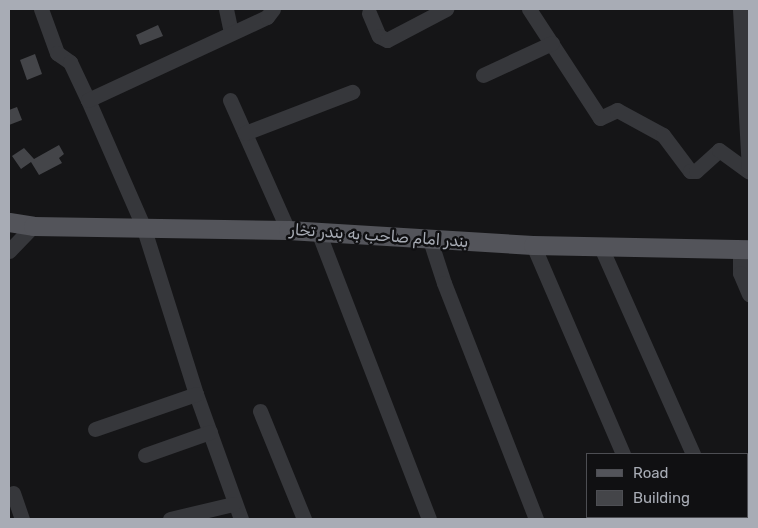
<!DOCTYPE html>
<meta charset="utf-8">
<style>
body{margin:0}
#map{position:relative;width:758px;height:528px;overflow:hidden;background:#151517;font-family:Rubik,Vazirmatn,sans-serif}
div>[style]{position:absolute}
.building>*{inset:0;background:#444549}
.minor>*{height:15px;margin:-7.5px;padding:0 7.5px;transform-origin:7.5px;border-radius:7.5px;background:#36373b}
.major>*{height:19px;margin:-9.5px;padding:0 9.5px;transform-origin:9.5px;border-radius:9.5px;background:#53545a}
span{translate:-50% -50%;white-space:nowrap;text-align:center;line-height:1.15;-webkit-text-stroke:5px #101012;paint-order:stroke}
.street-label{font-size:16px;color:#a8acb5}
.frame{position:absolute;inset:0;border:10px solid #a8acb5;pointer-events:none}
.legend{position:absolute;left:586px;top:453px;width:162px;height:65px;box-sizing:border-box;background:#101012;border:1px solid #4d4e53;margin:0;padding:6px 9px;list-style:none;font-size:15px;color:#a8acb5}
.legend li{display:flex;align-items:center;gap:10px;height:25px}
.legend b{width:25px;border:1px solid #4d4e53}
</style>
<div id="map">
<div class="building">
<i style="clip-path:polygon(158px 25px,163px 36px,140px 45px,136px 35px)"></i>
<i style="clip-path:polygon(35px 54px,42px 74px,27px 80px,20px 60px)"></i>
<i style="clip-path:polygon(17px 107px,22px 120px,9px 125px,9px 110px)"></i>
<i style="clip-path:polygon(59px 145px,64px 154px,59px 158px,62px 163px,39px 175px,31px 162px,21px 169px,12px 156px,24px 148px,34px 159px)"></i>
</div>
<div class="minor">
<i style="left:41px;top:9px;width:47px;rotate:70deg"></i>
<i style="left:57px;top:53px;width:16px;rotate:35deg"></i>
<i style="left:70px;top:62px;width:42px;rotate:64.7deg"></i>
<i style="left:88px;top:100px;width:137px;rotate:66.4deg"></i>
<i style="left:143px;top:226px;width:176px;rotate:72.5deg"></i>
<i style="left:196px;top:394px;width:133px;rotate:70.2deg"></i>
<i style="left:226px;top:9px;width:24px;rotate:78deg"></i>
<i style="left:529px;top:9px;width:130px;rotate:56.9deg"></i>
<i style="left:600px;top:118px;width:19px;rotate:-25deg"></i>
<i style="left:617px;top:110px;width:52px;rotate:28.5deg"></i>
<i style="left:663px;top:135px;width:45px;rotate:53.1deg"></i>
<i style="left:690px;top:171px;width:6px"></i>
<i style="left:696px;top:171px;width:31px;rotate:-42deg"></i>
<i style="left:719px;top:150px;width:37px;rotate:36deg"></i>
<i style="left:740px;top:9px;width:159px;rotate:86.8deg"></i>
<i style="left:369px;top:13px;width:25px;rotate:67deg"></i>
<i style="left:379px;top:36px;width:9px;rotate:27deg"></i>
<i style="left:387px;top:40px;width:67px;rotate:-27.7deg"></i>
<i style="left:483px;top:75px;width:76px;rotate:-24.9deg"></i>
<i style="left:88px;top:100px;width:197px;rotate:-24.9deg"></i>
<i style="left:267px;top:17px;width:10px;rotate:-53deg"></i>
<i style="left:230px;top:100px;width:142px;rotate:66deg"></i>
<i style="left:245px;top:133px;width:115px;rotate:-21deg"></i>
<i style="left:319px;top:234px;width:305px;rotate:68.9deg"></i>
<i style="left:430px;top:240px;width:45px;rotate:72deg"></i>
<i style="left:444px;top:283px;width:253px;rotate:68.7deg"></i>
<i style="left:533px;top:245px;width:228px;rotate:66.7deg"></i>
<i style="left:600px;top:245px;width:229px;rotate:66deg"></i>
<i style="left:740px;top:248px;width:25px;rotate:90deg"></i>
<i style="left:740px;top:273px;width:23px;rotate:67deg"></i>
<i style="left:9px;top:251px;width:35px;rotate:-46deg"></i>
<i style="left:260px;top:411px;width:117px;rotate:67.8deg"></i>
<i style="left:95px;top:429px;width:107px;rotate:-19.1deg"></i>
<i style="left:145px;top:455px;width:69px;rotate:-19.5deg"></i>
<i style="left:13px;top:493px;width:28px;rotate:71deg"></i>
<i style="left:650px;top:517px;width:2px;rotate:63deg"></i>
<i style="left:719px;top:517px;width:2px;rotate:63deg"></i>
<i style="left:170px;top:519px;width:65px;rotate:-13.4deg"></i>
</div>
<div class="major">
<i style="left:9px;top:222px;width:24px;rotate:9deg"></i>
<i style="left:33px;top:226px;width:255px;rotate:0.9deg"></i>
<i style="left:288px;top:230px;width:245px;rotate:3.5deg"></i>
<i style="left:533px;top:245px;width:216px;rotate:1.1deg"></i>
</div>
<div class="street-label">
<span style="left:379px;top:236px;rotate:4deg">بندر امام صاحب به بندر تخار</span>
</div>
<div class="frame"></div>
<ul class="legend">
<li><b style="height:6px;background:#53545a"></b>Road</li>
<li><b style="height:14px;background:#444549"></b>Building</li>
</ul>
</div>
